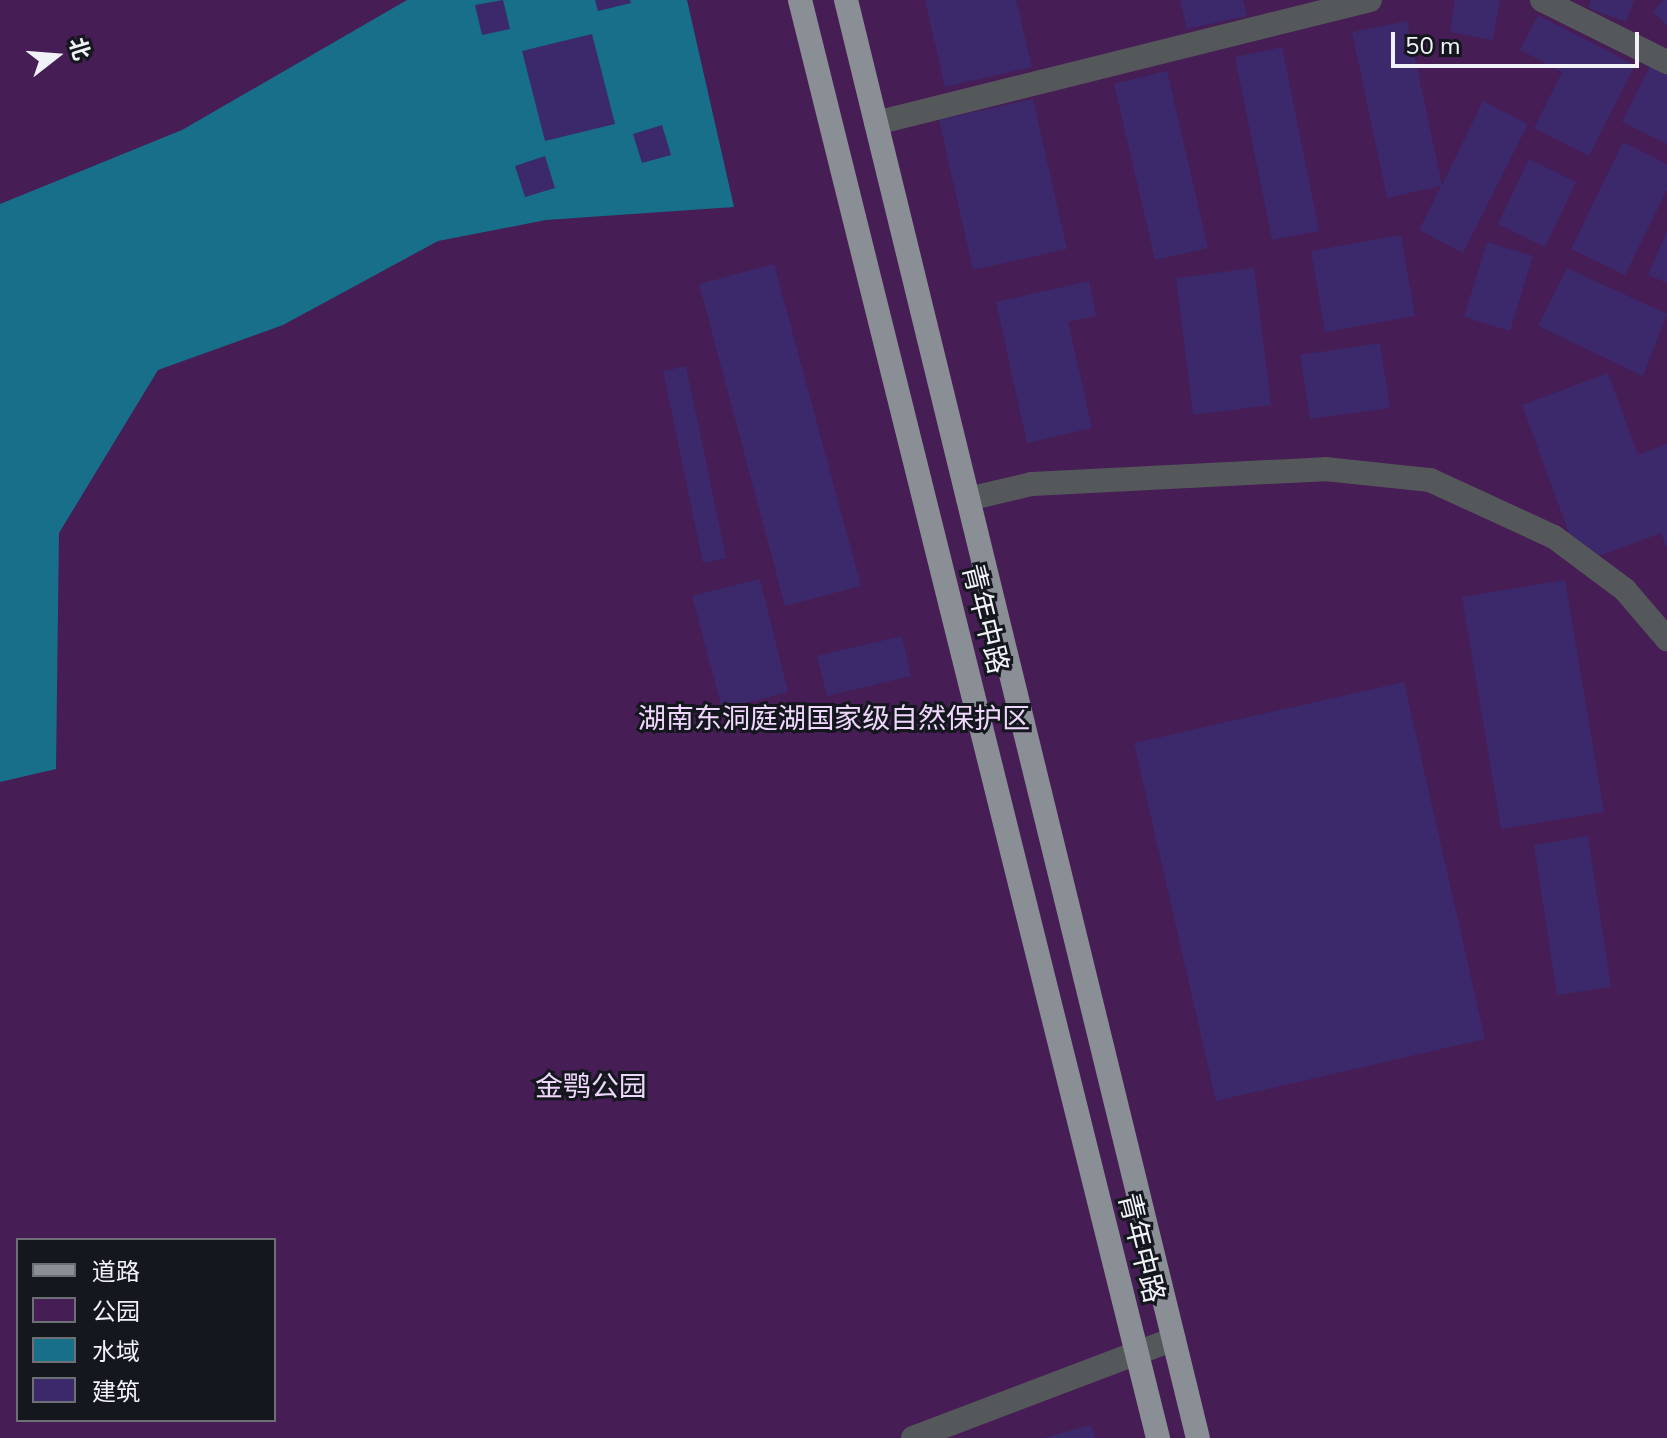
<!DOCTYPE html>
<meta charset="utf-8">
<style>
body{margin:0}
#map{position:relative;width:1667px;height:1438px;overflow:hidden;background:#1d2026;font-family:"Nunito Sans","Noto Sans SC",sans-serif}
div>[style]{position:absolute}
.green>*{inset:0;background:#461d55}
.water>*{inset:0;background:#176f89}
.building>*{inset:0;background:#3c296b}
.minor>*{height:24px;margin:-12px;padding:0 12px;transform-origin:12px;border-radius:12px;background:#55585a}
.major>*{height:24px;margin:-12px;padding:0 12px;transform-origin:12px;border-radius:12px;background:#898f95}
span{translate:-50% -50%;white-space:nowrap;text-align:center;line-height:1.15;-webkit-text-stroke:6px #14171d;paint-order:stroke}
.street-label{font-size:28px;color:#f0f2f7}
.park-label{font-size:28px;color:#efd6fb}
.legend{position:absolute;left:16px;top:1238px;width:260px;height:184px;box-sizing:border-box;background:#14171d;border:2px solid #6c6f74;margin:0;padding:10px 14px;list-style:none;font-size:24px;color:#f0f2f7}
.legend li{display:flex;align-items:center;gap:16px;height:40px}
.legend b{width:40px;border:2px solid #6c6f74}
.north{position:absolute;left:16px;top:16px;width:80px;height:80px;-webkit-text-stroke:6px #14171d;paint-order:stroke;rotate:73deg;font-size:22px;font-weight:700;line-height:32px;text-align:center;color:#f0f2f7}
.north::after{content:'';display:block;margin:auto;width:28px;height:36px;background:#f0f2f7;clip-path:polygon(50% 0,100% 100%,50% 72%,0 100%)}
.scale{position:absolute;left:1391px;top:32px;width:248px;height:36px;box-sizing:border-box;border:4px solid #f0f2f7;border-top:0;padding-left:10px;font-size:24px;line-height:28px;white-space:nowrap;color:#f0f2f7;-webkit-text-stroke:6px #14171d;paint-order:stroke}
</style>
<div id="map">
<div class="green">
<i style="clip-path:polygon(evenodd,0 0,1667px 0,1667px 1438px,0 1438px,0 0,18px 1240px,274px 1240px,274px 1420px,18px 1420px,18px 1240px)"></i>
</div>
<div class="water">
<i style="clip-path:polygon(407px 0,687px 0,734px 207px,546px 220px,438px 241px,283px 325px,158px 370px,59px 533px,56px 769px,0 782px,0 204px,182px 130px)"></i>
</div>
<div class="building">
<i style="clip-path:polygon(503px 0,510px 29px,482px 35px,475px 5px)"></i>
<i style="clip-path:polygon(595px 0,630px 0,631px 3px,598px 11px)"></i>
<i style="clip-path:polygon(925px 0,1016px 0,1032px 67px,945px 87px)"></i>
<i style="clip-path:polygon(1180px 0,1243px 0,1247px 16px,1187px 29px)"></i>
<i style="clip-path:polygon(1455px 0,1500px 0,1493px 40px,1450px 32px)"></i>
<i style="clip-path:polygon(1591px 0,1634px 0,1626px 22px,1588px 8px)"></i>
<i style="clip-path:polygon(1663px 0,1667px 0,1667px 25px,1653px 12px)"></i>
<i style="clip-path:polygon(1538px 15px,1635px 65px,1589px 156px,1534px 128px,1562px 72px,1520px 50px)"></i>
<i style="clip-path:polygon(1407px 21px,1442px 185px,1483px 101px,1528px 124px,1463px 253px,1419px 230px,1441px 186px,1387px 198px,1352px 32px)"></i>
<i style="clip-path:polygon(592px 34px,615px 124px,545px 141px,522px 51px)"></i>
<i style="clip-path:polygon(1282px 47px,1319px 231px,1272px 240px,1235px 57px)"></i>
<i style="clip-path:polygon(1651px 64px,1667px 72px,1667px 144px,1622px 122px)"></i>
<i style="clip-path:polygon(1167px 71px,1208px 248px,1155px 260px,1114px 84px)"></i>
<i style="clip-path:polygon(1033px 99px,1067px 249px,973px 270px,939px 120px)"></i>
<i style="clip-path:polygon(662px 125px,671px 155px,642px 163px,633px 134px)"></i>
<i style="clip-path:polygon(1623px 142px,1667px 164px,1667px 190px,1625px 275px,1571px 249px)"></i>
<i style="clip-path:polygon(545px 156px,555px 188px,525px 197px,515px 166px)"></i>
<i style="clip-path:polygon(1529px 159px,1576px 182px,1545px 247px,1498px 224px)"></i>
<i style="clip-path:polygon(1667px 231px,1667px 283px,1648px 275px)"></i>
<i style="clip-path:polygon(1401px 235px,1415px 316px,1325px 332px,1311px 251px)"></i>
<i style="clip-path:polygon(1487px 242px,1533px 256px,1510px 331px,1464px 317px)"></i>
<i style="clip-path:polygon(774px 264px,861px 586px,785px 606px,699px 284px)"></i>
<i style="clip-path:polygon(1254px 268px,1271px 405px,1193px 415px,1176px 278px)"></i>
<i style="clip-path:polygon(1567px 268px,1667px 314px,1643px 376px,1538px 326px)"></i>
<i style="clip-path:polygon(1089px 281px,1096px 316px,1068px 322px,1092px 428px,1027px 443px,996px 302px)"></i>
<i style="clip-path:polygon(1380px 343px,1390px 408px,1310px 419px,1300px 355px)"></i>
<i style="clip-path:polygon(686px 366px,726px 558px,703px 563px,663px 371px)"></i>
<i style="clip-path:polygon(1608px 373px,1638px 455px,1667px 444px,1667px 548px,1661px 533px,1580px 563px,1522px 405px)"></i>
<i style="clip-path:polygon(760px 579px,788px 692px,722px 709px,692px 596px)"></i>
<i style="clip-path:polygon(1565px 580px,1604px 812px,1501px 829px,1462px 597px)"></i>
<i style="clip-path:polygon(902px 636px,911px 676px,827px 696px,817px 656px)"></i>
<i style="clip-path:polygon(1404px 682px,1485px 1039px,1216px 1101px,1134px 743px)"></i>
<i style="clip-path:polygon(1588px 836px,1611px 987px,1557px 995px,1534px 845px)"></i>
<i style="clip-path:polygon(1091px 1425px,1095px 1438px,1047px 1438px,1047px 1437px)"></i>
</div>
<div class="minor">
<i style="left:1542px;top:0;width:140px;rotate:26.4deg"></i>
<i style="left:876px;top:123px;width:509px;rotate:-13.98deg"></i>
<i style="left:968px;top:499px;width:66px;rotate:-13.2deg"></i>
<i style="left:1032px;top:484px;width:293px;rotate:-2.9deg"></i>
<i style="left:1325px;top:469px;width:106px;rotate:6deg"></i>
<i style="left:1430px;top:480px;width:136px;rotate:24.7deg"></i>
<i style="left:1554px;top:537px;width:89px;rotate:36.7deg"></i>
<i style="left:1625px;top:590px;width:65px;rotate:49.4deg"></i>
<i style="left:913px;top:1438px;width:279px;rotate:-20.8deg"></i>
</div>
<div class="major">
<i style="left:800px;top:0;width:1482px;rotate:76.02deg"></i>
<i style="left:846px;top:0;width:1480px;rotate:76.25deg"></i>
</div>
<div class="street-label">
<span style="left:985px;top:619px;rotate:76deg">青年中路</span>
<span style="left:1141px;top:1248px;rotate:76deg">青年中路</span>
</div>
<div class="park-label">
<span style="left:834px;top:719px">湖南东洞庭湖国家级自然保护区</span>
<span style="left:591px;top:1087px">金鹗公园</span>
</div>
<ul class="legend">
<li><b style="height:10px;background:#898f95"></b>道路</li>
<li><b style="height:22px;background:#461d55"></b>公园</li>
<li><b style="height:22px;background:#176f89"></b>水域</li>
<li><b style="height:22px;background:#3c296b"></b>建筑</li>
</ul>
<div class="north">北</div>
<div class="scale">50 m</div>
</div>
